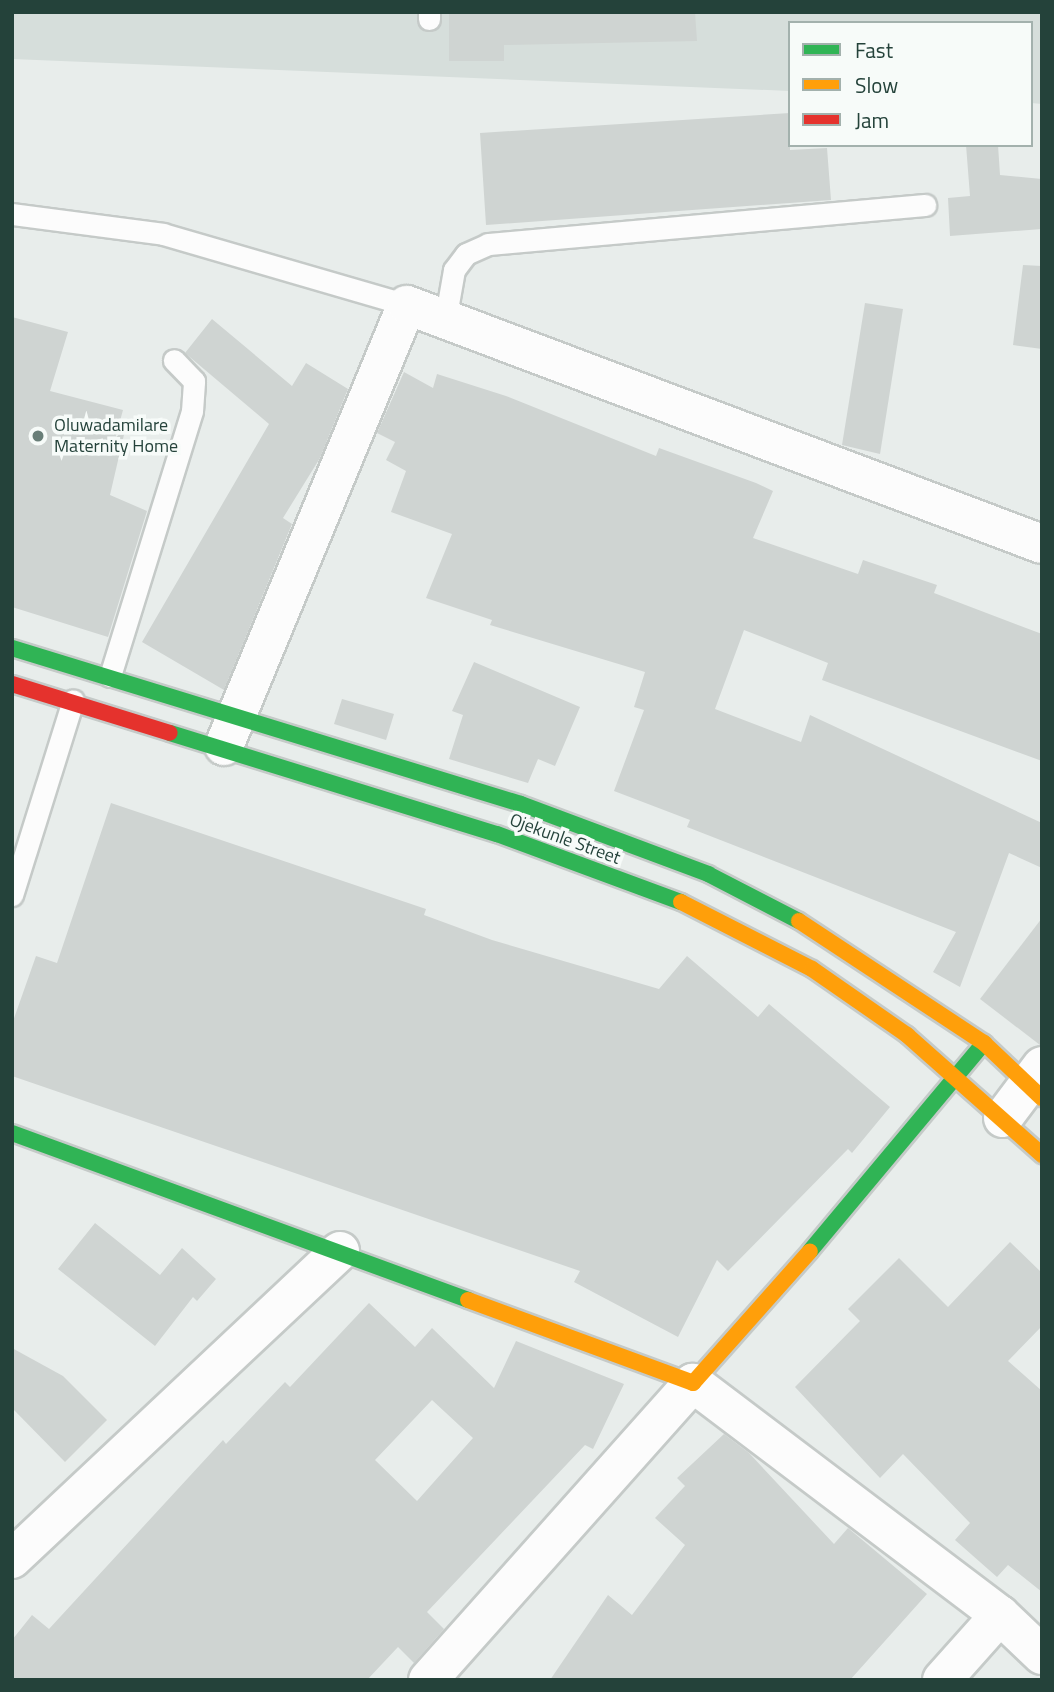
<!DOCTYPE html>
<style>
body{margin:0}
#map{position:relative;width:1054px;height:1692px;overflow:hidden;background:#e8edeb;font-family:"Titillium Web",sans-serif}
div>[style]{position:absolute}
.built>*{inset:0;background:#d6dedb}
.building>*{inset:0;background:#cfd4d2}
.roads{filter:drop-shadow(2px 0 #c5cac8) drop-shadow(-2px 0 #c5cac8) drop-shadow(0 2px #c5cac8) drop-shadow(0 -2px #c5cac8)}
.lane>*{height:21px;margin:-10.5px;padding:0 10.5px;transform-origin:10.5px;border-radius:10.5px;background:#fcfcfc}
.street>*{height:38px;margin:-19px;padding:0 19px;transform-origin:19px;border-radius:19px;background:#fcfcfc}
.fast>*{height:16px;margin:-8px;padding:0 8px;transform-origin:8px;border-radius:8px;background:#30b455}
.slow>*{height:16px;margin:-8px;padding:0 8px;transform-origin:8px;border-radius:8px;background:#ff9f0a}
.jam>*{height:16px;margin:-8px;padding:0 8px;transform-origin:8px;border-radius:8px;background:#e5322d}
.dots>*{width:19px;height:19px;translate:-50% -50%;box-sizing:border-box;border:4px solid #f7fbf9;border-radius:50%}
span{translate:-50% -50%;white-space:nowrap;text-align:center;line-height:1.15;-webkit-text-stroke:7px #f7fbf9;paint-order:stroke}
.poi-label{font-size:18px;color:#24423a}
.left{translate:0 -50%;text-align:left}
.street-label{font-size:18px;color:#24423a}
.frame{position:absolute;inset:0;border:14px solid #24423a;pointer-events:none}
.legend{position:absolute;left:788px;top:21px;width:245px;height:126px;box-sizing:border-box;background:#f7fbf9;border:2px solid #a3b1ad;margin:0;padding:9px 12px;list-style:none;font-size:21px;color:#24423a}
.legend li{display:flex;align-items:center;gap:14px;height:35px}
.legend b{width:35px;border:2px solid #a3b1ad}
</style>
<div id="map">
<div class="built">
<i style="clip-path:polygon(12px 12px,1042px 12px,1042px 104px,1031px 103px,1031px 23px,790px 23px,790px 91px,12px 59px)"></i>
</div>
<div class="building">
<i style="clip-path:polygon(449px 12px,695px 12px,697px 41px,504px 45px,504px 61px,449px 61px)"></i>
<i style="clip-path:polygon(790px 113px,790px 150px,827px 148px,831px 200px,486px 225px,480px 133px)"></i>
<i style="clip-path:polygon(966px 145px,998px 145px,1000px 175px,1042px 179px,1042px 229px,950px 236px,948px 198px,970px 196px)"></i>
<i style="clip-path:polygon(1023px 265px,1042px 266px,1042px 349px,1013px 345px)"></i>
<i style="clip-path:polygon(865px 303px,903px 309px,880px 454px,842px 445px)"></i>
<i style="clip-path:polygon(12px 317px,68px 332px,50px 391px,123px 410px,115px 439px,126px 426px,110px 495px,147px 511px,108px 637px,12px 607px)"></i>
<i style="clip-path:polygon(212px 319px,292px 386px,306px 363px,348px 389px,320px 458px,283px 518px,292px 524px,224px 690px,142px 642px,269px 424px,185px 353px)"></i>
<i style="clip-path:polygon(404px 372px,433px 388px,437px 374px,506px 396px,656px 456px,659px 448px,756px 483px,773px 491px,753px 538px,858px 574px,863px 560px,937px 585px,934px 593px,1042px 634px,1042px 761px,822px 680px,828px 663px,744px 630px,715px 709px,801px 742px,810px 715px,1042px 823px,1042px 868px,1009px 853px,960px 987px,933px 972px,956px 932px,687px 827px,690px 820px,614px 791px,644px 710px,634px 707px,645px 672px,490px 625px,492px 620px,426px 598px,452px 534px,391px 512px,406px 471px,386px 460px,395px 442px,377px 433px)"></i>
<i style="clip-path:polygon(474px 662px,580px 707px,555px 766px,538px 759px,528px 783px,449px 759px,463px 715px,452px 711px)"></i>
<i style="clip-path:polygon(342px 699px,394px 714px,386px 740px,334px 724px)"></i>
<i style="clip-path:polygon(111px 803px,426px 909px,424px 915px,492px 940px,659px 989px,687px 956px,758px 1017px,769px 1004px,890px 1107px,852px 1153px,848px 1149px,728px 1271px,717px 1260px,678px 1337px,574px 1282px,580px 1271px,12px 1076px,12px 1024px,36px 956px,57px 963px)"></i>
<i style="clip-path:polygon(1042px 918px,1042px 1045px,1040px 1045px,980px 999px)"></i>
<i style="clip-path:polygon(95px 1223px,160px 1275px,182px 1248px,216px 1279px,197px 1301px,193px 1297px,155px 1346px,58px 1269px)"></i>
<i style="clip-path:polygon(1010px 1242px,1042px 1273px,1042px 1326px,1008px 1361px,1042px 1391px,1042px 1592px,1008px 1565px,997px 1577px,955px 1540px,970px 1523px,903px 1454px,880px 1478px,795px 1387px,860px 1321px,848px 1309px,899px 1258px,948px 1307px)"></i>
<i style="clip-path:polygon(evenodd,369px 1303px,415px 1347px,432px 1328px,494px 1388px,516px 1341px,624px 1384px,593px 1449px,585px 1445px,427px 1612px,444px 1629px,414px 1663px,398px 1647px,367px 1680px,12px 1680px,12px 1640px,32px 1615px,49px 1629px,223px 1440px,226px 1444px,285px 1382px,290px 1387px,369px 1303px,432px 1400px,473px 1438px,417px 1501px,375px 1460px,432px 1400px)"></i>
<i style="clip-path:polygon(12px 1348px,63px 1376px,107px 1420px,65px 1462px,12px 1408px)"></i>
<i style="clip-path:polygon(724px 1434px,749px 1453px,834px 1544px,848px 1528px,927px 1594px,850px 1680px,550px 1680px,608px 1595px,632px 1615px,685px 1545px,655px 1518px,685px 1486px,677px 1478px)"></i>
</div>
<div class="roads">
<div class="lane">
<i style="left:429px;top:12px;width:7px;rotate:90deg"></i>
<i style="left:12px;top:214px;width:152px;rotate:7.5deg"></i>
<i style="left:163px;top:234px;width:254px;rotate:16.2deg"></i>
<i style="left:445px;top:321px;width:52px;rotate:-80deg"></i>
<i style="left:454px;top:270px;width:20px;rotate:-53deg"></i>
<i style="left:466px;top:254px;width:24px;rotate:-24deg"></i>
<i style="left:488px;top:244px;width:439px;rotate:-5.1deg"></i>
<i style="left:110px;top:676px;width:277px;rotate:-72.8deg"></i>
<i style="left:192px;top:411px;width:30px;rotate:-86deg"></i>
<i style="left:194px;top:381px;width:29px;rotate:-134deg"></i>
<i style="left:12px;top:895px;width:204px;rotate:-72.6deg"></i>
</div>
<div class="street">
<i style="left:224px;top:746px;width:477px;rotate:-67.5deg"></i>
<i style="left:407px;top:305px;width:678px;rotate:20.63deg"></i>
<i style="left:1003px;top:1118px;width:65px;rotate:-53.1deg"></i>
<i style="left:12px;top:1559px;width:450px;rotate:-43.2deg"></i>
<i style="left:428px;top:1680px;width:398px;rotate:-48.3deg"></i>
<i style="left:693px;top:1383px;width:385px;rotate:37.1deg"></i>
<i style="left:1000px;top:1615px;width:58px;rotate:43.6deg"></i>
<i style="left:942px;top:1680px;width:87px;rotate:-48.3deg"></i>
</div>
<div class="fast">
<i style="left:12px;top:648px;width:532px;rotate:17.04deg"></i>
<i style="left:521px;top:804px;width:200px;rotate:20.5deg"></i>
<i style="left:708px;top:874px;width:102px;rotate:27.3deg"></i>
<i style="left:170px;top:733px;width:342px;rotate:17.2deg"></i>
<i style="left:497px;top:834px;width:196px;rotate:20.3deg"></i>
<i style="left:12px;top:1133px;width:486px;rotate:20.1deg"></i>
<i style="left:810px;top:1251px;width:271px;rotate:-50.1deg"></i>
</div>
<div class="slow">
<i style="left:681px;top:902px;width:147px;rotate:27.1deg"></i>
<i style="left:812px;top:969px;width:116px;rotate:34.8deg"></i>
<i style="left:907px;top:1035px;width:181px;rotate:41.6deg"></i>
<i style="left:799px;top:921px;width:222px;rotate:33.4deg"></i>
<i style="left:984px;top:1043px;width:80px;rotate:43.5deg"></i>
<i style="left:468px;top:1300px;width:240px;rotate:20.2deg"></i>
<i style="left:693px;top:1383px;width:176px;rotate:-48.4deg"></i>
</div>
<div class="jam">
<i style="left:12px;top:684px;width:165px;rotate:17.2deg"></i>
</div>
</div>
<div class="dots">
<i style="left:38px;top:436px;background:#697e78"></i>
</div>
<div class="poi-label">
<span class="left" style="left:54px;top:436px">Oluwadamilare<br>Maternity Home</span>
</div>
<div class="street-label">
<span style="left:565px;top:839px;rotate:20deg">Ojekunle Street</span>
</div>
<div class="frame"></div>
<ul class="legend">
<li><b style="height:9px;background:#30b455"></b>Fast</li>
<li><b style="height:9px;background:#ff9f0a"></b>Slow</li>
<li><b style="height:9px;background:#e5322d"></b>Jam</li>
</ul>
</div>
